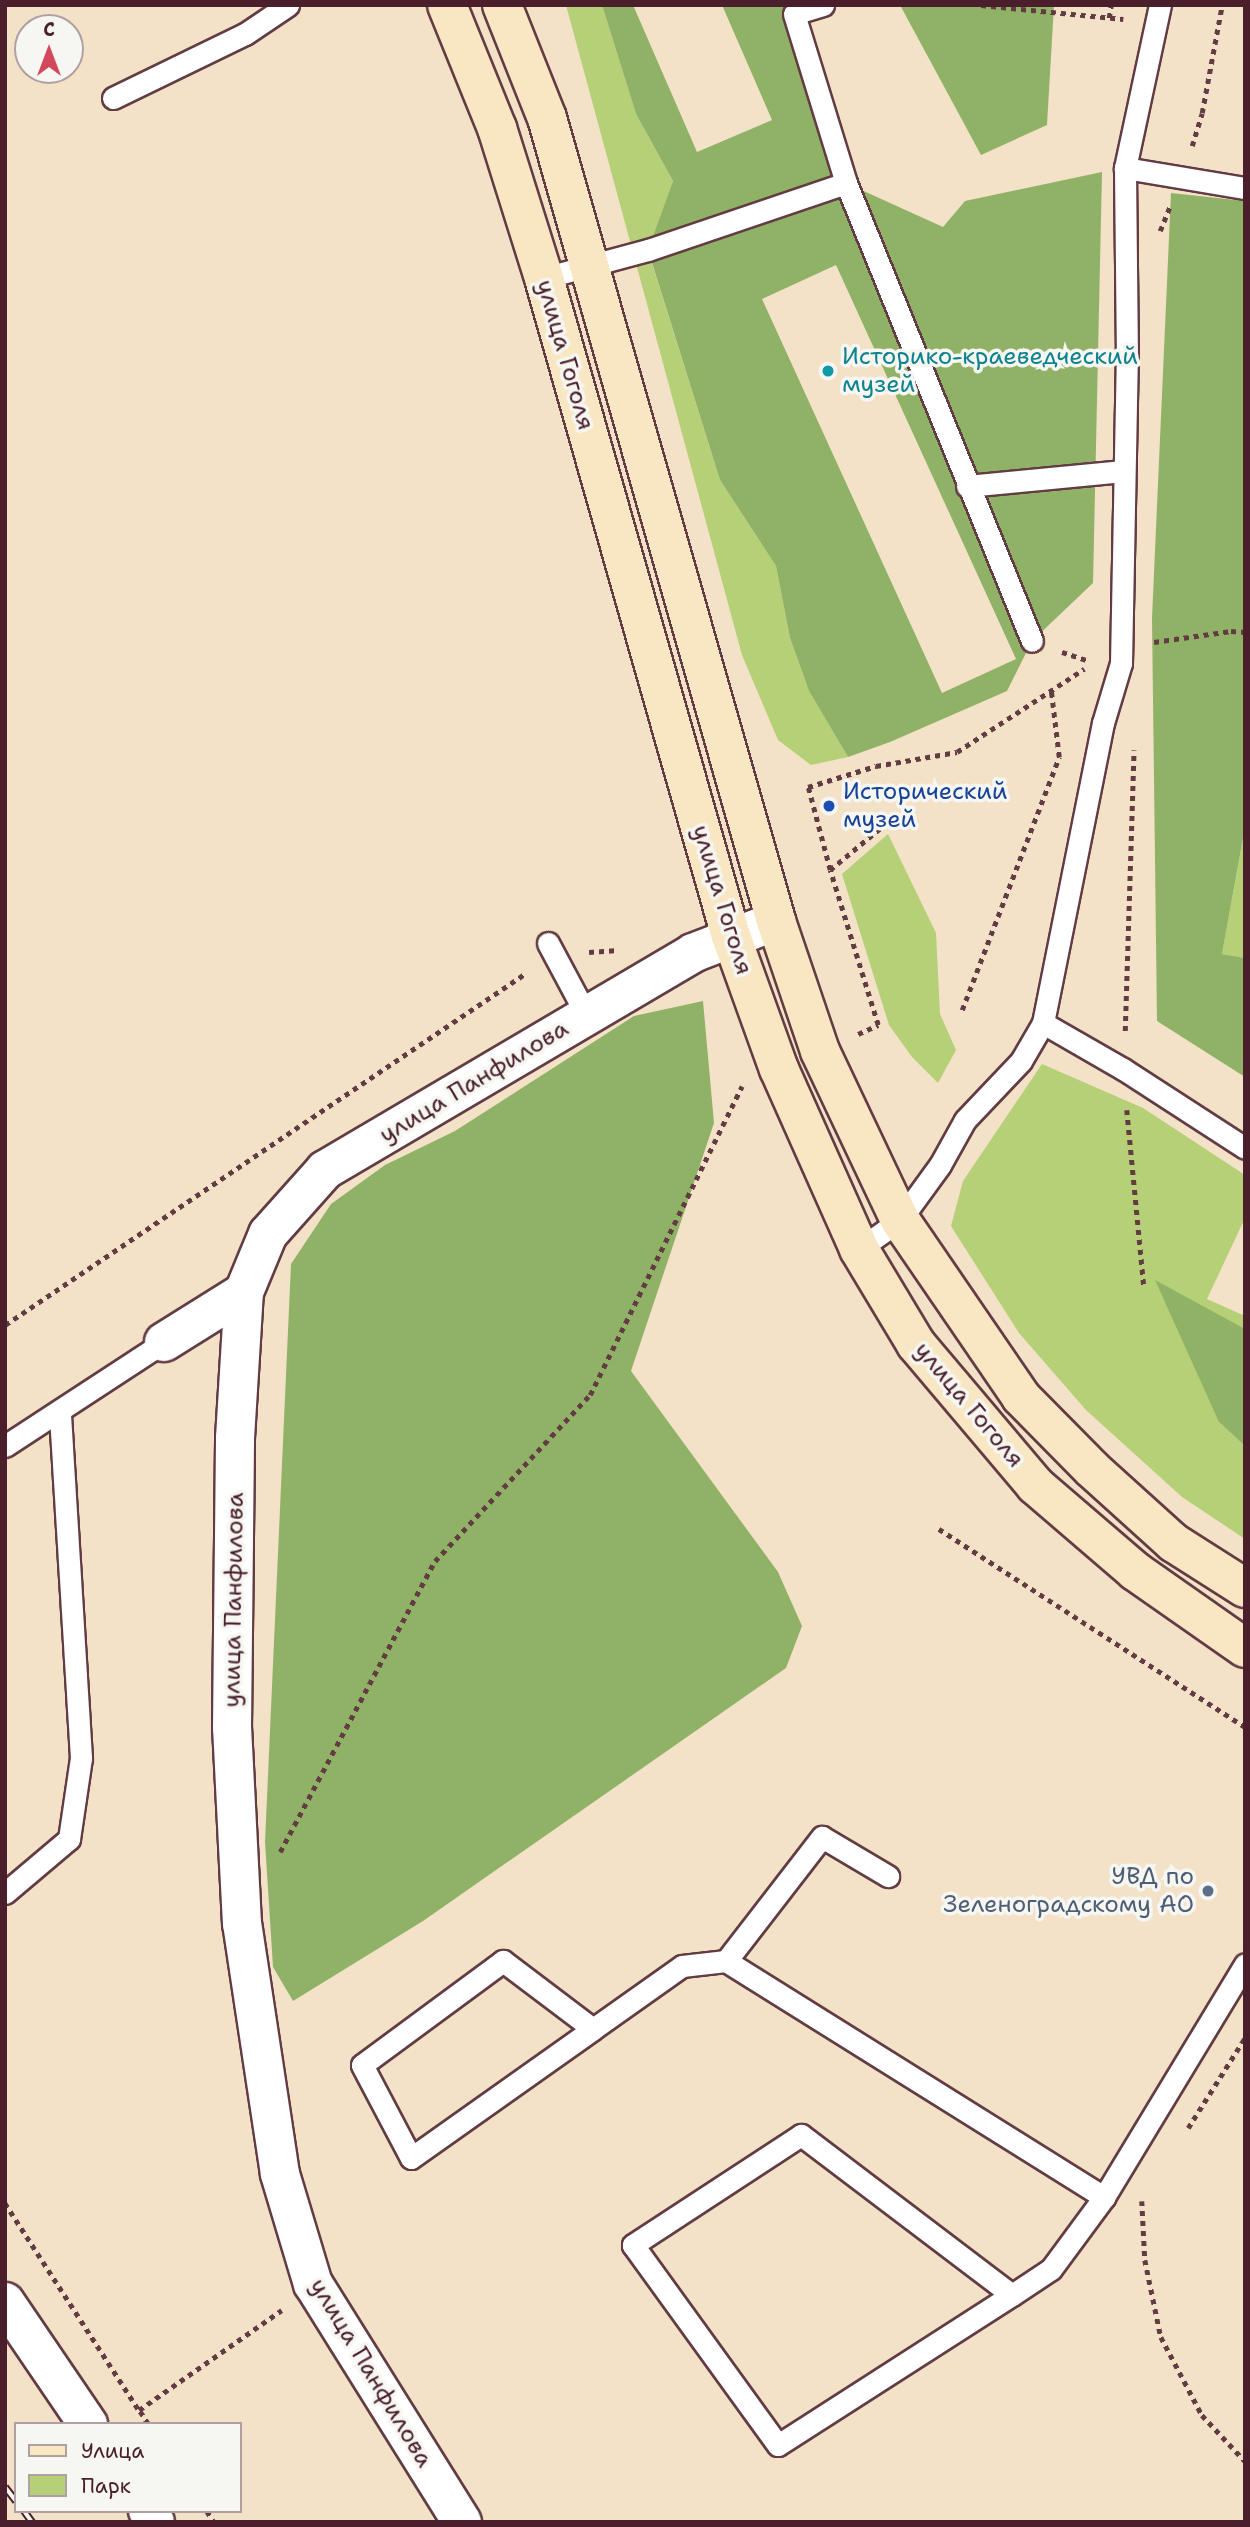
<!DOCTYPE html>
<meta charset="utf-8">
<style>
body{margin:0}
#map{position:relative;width:1250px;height:2527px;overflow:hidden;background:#f3e1c8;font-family:"Shantell Sans",sans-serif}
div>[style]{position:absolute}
.green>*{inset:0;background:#b5d076}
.forest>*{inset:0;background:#90b267}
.path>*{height:4.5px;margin-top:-2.25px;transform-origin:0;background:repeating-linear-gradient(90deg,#633c43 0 5px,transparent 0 10px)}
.roads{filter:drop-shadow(2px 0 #633c43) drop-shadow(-2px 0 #633c43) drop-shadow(0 2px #633c43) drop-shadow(0 -2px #633c43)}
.lane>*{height:21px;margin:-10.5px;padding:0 10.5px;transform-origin:10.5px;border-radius:10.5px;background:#fff}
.street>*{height:38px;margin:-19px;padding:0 19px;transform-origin:19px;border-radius:19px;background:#fff}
.secondary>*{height:38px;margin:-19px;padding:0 19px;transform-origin:19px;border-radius:19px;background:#f9e7c3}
.rail>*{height:8px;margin-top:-4px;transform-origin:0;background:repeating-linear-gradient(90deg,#f6f6f2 0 16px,#4a1f2b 0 32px);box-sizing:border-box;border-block:2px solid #4a1f2b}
.dots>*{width:19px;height:19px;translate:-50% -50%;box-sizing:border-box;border:4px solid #f6f6f2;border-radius:50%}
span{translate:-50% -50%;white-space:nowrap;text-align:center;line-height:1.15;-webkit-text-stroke:7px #f6f6f2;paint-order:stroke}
.street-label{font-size:24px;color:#4a1f2b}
.culture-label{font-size:24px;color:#0d838f}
.left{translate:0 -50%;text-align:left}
.transit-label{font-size:24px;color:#164399}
.service-label{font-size:24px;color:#4e5e75}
.right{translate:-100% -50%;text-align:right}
.frame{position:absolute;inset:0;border:7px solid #4a1f2b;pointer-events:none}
.legend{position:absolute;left:14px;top:2422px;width:228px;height:91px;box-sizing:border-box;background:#f6f6f2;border:2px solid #b1a0a2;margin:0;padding:9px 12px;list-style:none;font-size:21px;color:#4a1f2b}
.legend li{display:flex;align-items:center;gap:14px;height:35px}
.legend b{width:35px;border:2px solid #b1a0a2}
.north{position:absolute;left:14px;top:14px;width:70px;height:70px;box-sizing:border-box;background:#f6f6f2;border:2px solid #b1a0a2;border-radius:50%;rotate:0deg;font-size:19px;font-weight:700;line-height:28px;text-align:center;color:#4a1f2b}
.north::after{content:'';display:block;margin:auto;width:24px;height:32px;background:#d1495b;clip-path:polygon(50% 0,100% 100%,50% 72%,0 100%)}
</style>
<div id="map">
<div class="green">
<i style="clip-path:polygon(566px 5px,602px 5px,636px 114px,673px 181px,648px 251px,720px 480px,776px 566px,790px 638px,809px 691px,848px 757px,811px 765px,778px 740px,742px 655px)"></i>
<i style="clip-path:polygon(1245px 827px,1245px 958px,1222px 954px)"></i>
<i style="clip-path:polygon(888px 834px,936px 933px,940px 1014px,956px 1050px,938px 1083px,912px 1057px,889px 1025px,842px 874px)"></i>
<i style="clip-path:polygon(1042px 1064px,1143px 1108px,1245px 1175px,1245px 1218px,1207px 1299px,1245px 1316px,1245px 1329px,1222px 1318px,1219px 1422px,1245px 1446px,1245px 1539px,1182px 1497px,1086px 1410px,1019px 1333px,951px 1226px,963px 1181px)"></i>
</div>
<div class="forest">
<i style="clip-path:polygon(evenodd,602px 5px,633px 5px,697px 152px,772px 120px,722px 5px,823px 5px,795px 13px,846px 183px,943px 227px,965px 201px,1102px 172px,1093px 583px,1032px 641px,1007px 691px,890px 742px,848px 757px,809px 691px,790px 638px,776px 566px,720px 480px,648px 250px,673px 181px,636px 114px,602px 5px,836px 265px,1016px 659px,942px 693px,762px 299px,836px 265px)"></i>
<i style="clip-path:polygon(900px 5px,1054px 5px,1047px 125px,981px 155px)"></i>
<i style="clip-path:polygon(1171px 193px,1245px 201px,1245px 827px,1222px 954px,1245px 958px,1245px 1077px,1157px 1021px,1152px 618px)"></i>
<i style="clip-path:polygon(703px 1001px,714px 1123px,631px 1371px,778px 1572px,802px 1626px,786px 1668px,423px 1921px,293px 2001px,273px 1967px,265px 1842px,291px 1264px,331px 1204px,385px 1165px,455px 1131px,634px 1016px)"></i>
<i style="clip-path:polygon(1155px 1280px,1245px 1329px,1245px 1446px,1219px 1422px)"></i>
</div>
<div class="path">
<i style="left:981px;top:5px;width:143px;rotate:5.6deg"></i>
<i style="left:1109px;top:18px;width:13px;rotate:-81deg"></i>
<i style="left:1192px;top:146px;width:34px;rotate:-73deg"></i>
<i style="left:1202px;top:113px;width:110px;rotate:-79.5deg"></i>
<i style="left:1160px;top:231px;width:27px;rotate:-68deg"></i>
<i style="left:1154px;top:642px;width:78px;rotate:-8.1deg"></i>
<i style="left:1231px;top:631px;width:14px;rotate:4deg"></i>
<i style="left:1062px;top:652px;width:26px;rotate:18deg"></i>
<i style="left:830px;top:870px;width:86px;rotate:-104.8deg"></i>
<i style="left:808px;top:787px;width:71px;rotate:-17.2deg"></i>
<i style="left:876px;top:766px;width:82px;rotate:-9.8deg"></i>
<i style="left:957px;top:752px;width:152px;rotate:-33.2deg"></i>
<i style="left:589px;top:952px;width:26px;rotate:-4deg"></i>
<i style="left:962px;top:1010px;width:271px;rotate:-69deg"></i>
<i style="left:1059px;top:757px;width:67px;rotate:-96.8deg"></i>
<i style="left:1125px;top:1031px;width:281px;rotate:-88.2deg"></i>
<i style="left:858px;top:1034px;width:22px;rotate:-24deg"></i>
<i style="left:878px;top:1025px;width:162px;rotate:-107.2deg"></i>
<i style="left:830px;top:870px;width:78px;rotate:-39.8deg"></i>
<i style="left:1127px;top:1110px;width:178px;rotate:84.5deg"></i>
<i style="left:5px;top:1325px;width:629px;rotate:-34.04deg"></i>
<i style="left:939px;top:1529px;width:364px;rotate:32.9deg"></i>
<i style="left:280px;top:1852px;width:330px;rotate:-62deg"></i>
<i style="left:435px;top:1561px;width:227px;rotate:-47deg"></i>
<i style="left:590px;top:1395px;width:344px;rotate:-63.8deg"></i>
<i style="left:1188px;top:2128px;width:107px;rotate:-57.7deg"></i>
<i style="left:1142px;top:2201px;width:59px;rotate:87.1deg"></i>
<i style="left:1145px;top:2260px;width:79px;rotate:78.3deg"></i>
<i style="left:1161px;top:2337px;width:88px;rotate:62.3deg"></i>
<i style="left:1202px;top:2415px;width:63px;rotate:46.9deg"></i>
<i style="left:5px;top:2203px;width:247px;rotate:57.1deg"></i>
<i style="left:148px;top:2424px;width:17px;rotate:-123deg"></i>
<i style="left:139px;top:2410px;width:174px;rotate:-35deg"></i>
<i style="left:207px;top:2511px;width:13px;rotate:58deg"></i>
</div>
<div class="roads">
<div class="lane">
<i style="left:823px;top:5px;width:30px;rotate:163deg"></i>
<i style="left:794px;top:14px;width:177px;rotate:72.9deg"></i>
<i style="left:846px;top:183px;width:494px;rotate:67.9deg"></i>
<i style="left:113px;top:98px;width:147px;rotate:-25.9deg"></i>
<i style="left:245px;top:34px;width:52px;rotate:-34deg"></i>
<i style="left:1125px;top:168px;width:122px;rotate:9.5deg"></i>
<i style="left:544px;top:278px;width:108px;rotate:-15.1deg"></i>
<i style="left:648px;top:250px;width:209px;rotate:-18.7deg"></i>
<i style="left:967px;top:486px;width:157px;rotate:-5.5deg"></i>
<i style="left:548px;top:943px;width:83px;rotate:61.9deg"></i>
<i style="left:1043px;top:1023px;width:92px;rotate:29.9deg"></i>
<i style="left:1123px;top:1069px;width:145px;rotate:32.9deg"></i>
<i style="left:859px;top:1249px;width:50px;rotate:-35.3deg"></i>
<i style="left:900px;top:1220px;width:68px;rotate:-54deg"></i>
<i style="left:940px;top:1165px;width:51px;rotate:-60.9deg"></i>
<i style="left:965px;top:1120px;width:81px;rotate:-46.5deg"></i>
<i style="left:1021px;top:1061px;width:44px;rotate:-59.9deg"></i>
<i style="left:1043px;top:1023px;width:306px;rotate:-78.7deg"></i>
<i style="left:1103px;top:723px;width:63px;rotate:-73.3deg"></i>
<i style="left:1121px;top:663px;width:302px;rotate:-88.9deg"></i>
<i style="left:1127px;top:361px;width:193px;rotate:-90.6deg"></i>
<i style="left:1125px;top:168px;width:167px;rotate:-77.9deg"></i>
<i style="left:5px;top:1446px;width:190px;rotate:-33.2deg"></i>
<i style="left:5px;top:1893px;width:84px;rotate:-40.2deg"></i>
<i style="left:69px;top:1839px;width:82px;rotate:-81.6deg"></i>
<i style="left:81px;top:1758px;width:348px;rotate:-93.5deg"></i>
<i style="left:726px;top:1961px;width:157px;rotate:-52.3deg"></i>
<i style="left:822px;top:1837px;width:77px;rotate:30.6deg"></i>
<i style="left:593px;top:2029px;width:113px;rotate:-142.9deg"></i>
<i style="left:503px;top:1961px;width:175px;rotate:143.6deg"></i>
<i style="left:362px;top:2065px;width:105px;rotate:62.2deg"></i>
<i style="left:411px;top:2158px;width:223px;rotate:-35.3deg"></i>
<i style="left:593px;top:2029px;width:109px;rotate:-35.3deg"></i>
<i style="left:682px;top:1966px;width:44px;rotate:-6.5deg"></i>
<i style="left:726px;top:1961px;width:446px;rotate:32deg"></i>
<i style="left:1012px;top:2295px;width:265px;rotate:-142.8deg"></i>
<i style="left:801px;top:2135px;width:201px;rotate:146.8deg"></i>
<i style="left:633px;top:2245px;width:247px;rotate:54.1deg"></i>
<i style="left:778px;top:2445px;width:278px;rotate:-32.7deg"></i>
<i style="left:1012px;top:2295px;width:47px;rotate:-33.7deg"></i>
<i style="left:1051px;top:2269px;width:89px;rotate:-53.6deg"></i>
<i style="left:1104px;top:2197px;width:272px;rotate:-58.8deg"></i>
</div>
<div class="street">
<i style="left:164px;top:1342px;width:94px;rotate:-32deg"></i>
<i style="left:5px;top:2302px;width:148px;rotate:55.8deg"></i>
<i style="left:148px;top:2511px;width:13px;rotate:58deg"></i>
<i style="left:462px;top:2522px;width:281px;rotate:-122deg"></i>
<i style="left:313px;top:2284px;width:115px;rotate:-106.7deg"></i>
<i style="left:280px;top:2174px;width:253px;rotate:-98.6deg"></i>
<i style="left:242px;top:1924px;width:196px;rotate:-92.9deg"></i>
<i style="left:232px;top:1728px;width:290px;rotate:-89.4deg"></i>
<i style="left:235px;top:1438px;width:146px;rotate:-86.5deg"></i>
<i style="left:244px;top:1292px;width:63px;rotate:-67.5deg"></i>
<i style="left:268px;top:1234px;width:86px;rotate:-48.3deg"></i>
<i style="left:325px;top:1170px;width:427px;rotate:-30.5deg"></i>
<i style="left:693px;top:953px;width:89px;rotate:-21.1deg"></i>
</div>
<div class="secondary">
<i style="left:447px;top:5px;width:133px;rotate:67.9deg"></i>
<i style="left:497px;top:128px;width:157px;rotate:72.6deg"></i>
<i style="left:544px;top:278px;width:684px;rotate:74.14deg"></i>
<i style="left:731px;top:936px;width:141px;rotate:70.2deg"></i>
<i style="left:779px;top:1069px;width:197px;rotate:66deg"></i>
<i style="left:859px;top:1249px;width:111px;rotate:59deg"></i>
<i style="left:916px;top:1344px;width:185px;rotate:49.8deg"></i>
<i style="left:1035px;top:1485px;width:132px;rotate:40.7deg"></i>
<i style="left:1135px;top:1571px;width:134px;rotate:35deg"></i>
<i style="left:502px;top:5px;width:122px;rotate:68.3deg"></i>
<i style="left:547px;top:118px;width:835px;rotate:74.08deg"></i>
<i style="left:776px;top:921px;width:137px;rotate:71.3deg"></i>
<i style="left:820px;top:1051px;width:187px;rotate:64.7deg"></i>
<i style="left:900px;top:1220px;width:214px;rotate:55.6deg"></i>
<i style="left:1021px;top:1397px;width:101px;rotate:45.4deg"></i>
<i style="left:1092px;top:1469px;width:110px;rotate:42.1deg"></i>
<i style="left:1174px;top:1543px;width:84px;rotate:32.4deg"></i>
</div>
</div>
<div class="rail">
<i style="left:5px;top:2487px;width:18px;rotate:52deg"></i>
<i style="left:24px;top:2511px;width:14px;rotate:54deg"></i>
</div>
<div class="dots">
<i style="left:828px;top:371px;background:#0f9aa8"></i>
<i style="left:829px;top:806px;background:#1a4fb4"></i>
<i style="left:1208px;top:1891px;background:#5c6f8a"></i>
</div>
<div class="street-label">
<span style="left:565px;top:355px;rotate:74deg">улица Гоголя</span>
<span style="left:722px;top:900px;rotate:73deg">улица Гоголя</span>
<span style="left:474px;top:1082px;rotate:-31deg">улица Панфилова</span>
<span style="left:969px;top:1405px;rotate:50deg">улица Гоголя</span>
<span style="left:234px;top:1600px;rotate:-89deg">улица Панфилова</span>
<span style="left:371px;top:2373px;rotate:59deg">улица Панфилова</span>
</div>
<div class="culture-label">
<span class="left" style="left:842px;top:371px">Историко-краеведческий<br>музей</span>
</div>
<div class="transit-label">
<span class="left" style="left:843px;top:806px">Исторический<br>музей</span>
</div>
<div class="service-label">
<span class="right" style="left:1194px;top:1891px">УВД по<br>Зеленоградскому АО</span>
</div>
<div class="frame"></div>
<ul class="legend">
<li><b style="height:9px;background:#f9e7c3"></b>Улица</li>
<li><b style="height:19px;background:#b5d076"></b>Парк</li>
</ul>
<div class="north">С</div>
</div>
